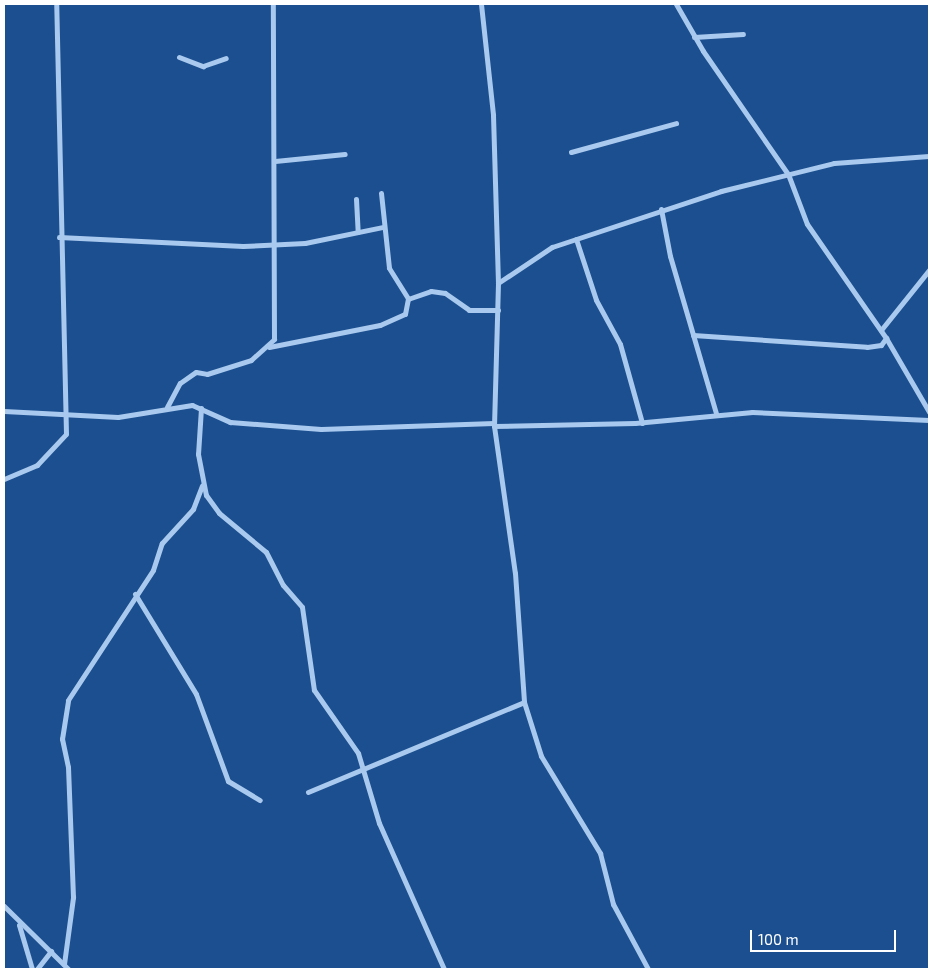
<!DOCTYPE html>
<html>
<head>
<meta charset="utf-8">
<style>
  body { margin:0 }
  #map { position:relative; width:933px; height:973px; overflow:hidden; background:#1b4f8f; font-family:"Exo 2",sans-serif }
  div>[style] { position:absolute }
  .street>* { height:5px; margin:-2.5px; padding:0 2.5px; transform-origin:2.5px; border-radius:2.5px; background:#a9c9ee }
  span { translate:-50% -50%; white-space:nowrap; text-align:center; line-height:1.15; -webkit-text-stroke:4px #1b4f8f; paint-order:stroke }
  .frame { position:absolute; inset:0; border:5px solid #fff; pointer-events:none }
  .scale { position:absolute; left:750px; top:930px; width:146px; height:22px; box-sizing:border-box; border:2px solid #fff; border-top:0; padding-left:6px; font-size:15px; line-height:18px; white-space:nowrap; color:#fff; -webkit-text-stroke:4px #1b4f8f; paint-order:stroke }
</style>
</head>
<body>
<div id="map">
  <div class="street">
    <i style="left:481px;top:4px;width:112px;rotate:83.8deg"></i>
    <i style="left:493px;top:115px;width:168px;rotate:88.3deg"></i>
    <i style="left:498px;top:283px;width:143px;rotate:91.6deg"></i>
    <i style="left:494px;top:426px;width:148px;rotate:81.9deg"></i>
    <i style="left:515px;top:573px;width:129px;rotate:86deg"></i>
    <i style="left:524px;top:702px;width:57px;rotate:72.5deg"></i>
    <i style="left:541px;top:756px;width:114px;rotate:58.7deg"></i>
    <i style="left:600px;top:853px;width:53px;rotate:75.7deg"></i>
    <i style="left:613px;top:904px;width:74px;rotate:61.7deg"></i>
    <i style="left:676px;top:4px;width:54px;rotate:60.1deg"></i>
    <i style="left:703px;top:51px;width:150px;rotate:55.4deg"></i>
    <i style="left:788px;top:174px;width:53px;rotate:69.2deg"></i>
    <i style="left:807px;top:224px;width:139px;rotate:55.3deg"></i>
    <i style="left:886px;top:338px;width:86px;rotate:59.8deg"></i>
    <i style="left:694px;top:37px;width:49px;rotate:-3.5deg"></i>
    <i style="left:179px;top:57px;width:26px;rotate:21deg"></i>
    <i style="left:203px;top:66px;width:24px;rotate:-19deg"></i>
    <i style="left:571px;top:152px;width:109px;rotate:-15.4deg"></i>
    <i style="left:275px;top:161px;width:70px;rotate:-5.7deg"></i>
    <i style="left:381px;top:193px;width:75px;rotate:83.9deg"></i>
    <i style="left:389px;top:268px;width:36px;rotate:58deg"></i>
    <i style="left:356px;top:199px;width:33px;rotate:87deg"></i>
    <i style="left:661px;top:209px;width:48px;rotate:79.2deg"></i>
    <i style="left:670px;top:256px;width:164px;rotate:73.7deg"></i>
    <i style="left:59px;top:237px;width:184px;rotate:2.8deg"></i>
    <i style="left:243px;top:246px;width:62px;rotate:-2.8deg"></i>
    <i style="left:305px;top:243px;width:80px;rotate:-11.6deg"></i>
    <i style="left:576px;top:239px;width:64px;rotate:71.8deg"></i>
    <i style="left:596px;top:300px;width:50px;rotate:61.4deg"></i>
    <i style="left:620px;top:344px;width:82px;rotate:74.4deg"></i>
    <i style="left:498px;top:283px;width:65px;rotate:-33.7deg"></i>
    <i style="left:552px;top:247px;width:178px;rotate:-18.3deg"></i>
    <i style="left:721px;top:191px;width:116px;rotate:-13.9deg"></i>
    <i style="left:834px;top:163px;width:95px;rotate:-4.2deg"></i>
    <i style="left:881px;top:330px;width:77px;rotate:-51.3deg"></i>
    <i style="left:693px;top:335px;width:174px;rotate:3.9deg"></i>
    <i style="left:867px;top:347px;width:14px;rotate:-8deg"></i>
    <i style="left:881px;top:345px;width:9px;rotate:-54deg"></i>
    <i style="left:269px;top:347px;width:113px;rotate:-11.2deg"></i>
    <i style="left:380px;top:325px;width:27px;rotate:-24deg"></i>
    <i style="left:405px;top:314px;width:15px;rotate:-79deg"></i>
    <i style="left:408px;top:299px;width:24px;rotate:-19deg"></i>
    <i style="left:431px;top:291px;width:14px;rotate:8deg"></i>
    <i style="left:445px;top:293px;width:29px;rotate:35deg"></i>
    <i style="left:469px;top:310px;width:29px"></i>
    <i style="left:167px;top:407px;width:27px;rotate:-62deg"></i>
    <i style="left:180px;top:383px;width:19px;rotate:-35deg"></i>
    <i style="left:196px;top:372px;width:11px;rotate:10deg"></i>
    <i style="left:207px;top:374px;width:46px;rotate:-17.7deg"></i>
    <i style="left:251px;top:360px;width:31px;rotate:-42deg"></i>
    <i style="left:274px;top:339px;width:335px;rotate:-90.2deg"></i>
    <i style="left:201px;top:408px;width:46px;rotate:93.7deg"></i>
    <i style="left:198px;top:454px;width:42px;rotate:79deg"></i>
    <i style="left:206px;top:495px;width:22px;rotate:54deg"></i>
    <i style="left:219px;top:513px;width:61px;rotate:39.7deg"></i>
    <i style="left:266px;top:552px;width:37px;rotate:63deg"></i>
    <i style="left:283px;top:585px;width:29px;rotate:49deg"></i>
    <i style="left:302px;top:607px;width:84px;rotate:81.8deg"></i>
    <i style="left:314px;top:690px;width:77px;rotate:55.1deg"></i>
    <i style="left:358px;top:753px;width:73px;rotate:73.3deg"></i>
    <i style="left:379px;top:823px;width:160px;rotate:66deg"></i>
    <i style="left:4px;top:411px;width:114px;rotate:3deg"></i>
    <i style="left:118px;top:417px;width:75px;rotate:-9.2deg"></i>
    <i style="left:192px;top:405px;width:42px;rotate:24.1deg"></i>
    <i style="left:230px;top:422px;width:91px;rotate:4.4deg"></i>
    <i style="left:321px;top:429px;width:173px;rotate:-2deg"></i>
    <i style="left:494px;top:426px;width:141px;rotate:-1.2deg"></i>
    <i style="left:635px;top:423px;width:118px;rotate:-5.4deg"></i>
    <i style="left:752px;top:412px;width:177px;rotate:2.6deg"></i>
    <i style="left:4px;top:479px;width:36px;rotate:-23deg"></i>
    <i style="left:37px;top:465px;width:42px;rotate:-46.9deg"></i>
    <i style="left:66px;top:434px;width:430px;rotate:-91.3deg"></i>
    <i style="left:135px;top:594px;width:117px;rotate:58.6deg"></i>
    <i style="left:196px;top:694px;width:93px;rotate:69.8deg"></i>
    <i style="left:228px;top:781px;width:37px;rotate:31deg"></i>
    <i style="left:308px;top:792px;width:234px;rotate:-22.6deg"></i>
    <i style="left:4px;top:906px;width:90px;rotate:44.5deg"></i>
    <i style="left:19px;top:925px;width:46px;rotate:73.5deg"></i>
    <i style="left:64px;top:964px;width:68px;rotate:-82.3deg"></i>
    <i style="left:73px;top:897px;width:130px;rotate:-92.2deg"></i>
    <i style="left:68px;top:767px;width:29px;rotate:-102deg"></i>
    <i style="left:62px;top:739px;width:39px;rotate:-81deg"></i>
    <i style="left:68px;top:700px;width:155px;rotate:-56.8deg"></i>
    <i style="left:153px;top:570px;width:28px;rotate:-72deg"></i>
    <i style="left:162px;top:543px;width:46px;rotate:-47.6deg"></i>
    <i style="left:193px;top:509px;width:25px;rotate:-69deg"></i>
    <i style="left:37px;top:969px;width:23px;rotate:-52deg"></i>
  </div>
  <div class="frame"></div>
  <div class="scale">100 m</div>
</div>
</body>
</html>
